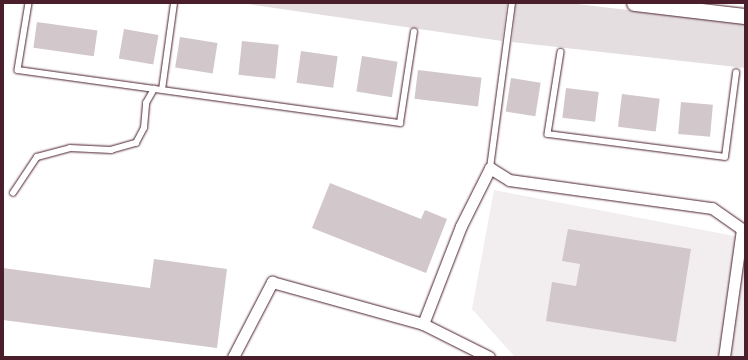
<!DOCTYPE html>
<html>
<head>
<meta charset="utf-8">
<style>
  body { margin:0 }
  #map { position:relative; width:748px; height:360px; overflow:hidden; background:#fff; font-family:Caveat,sans-serif }
  div>[style] { position:absolute }
  .built>* { inset:0; background:#f2eeef }
  .green>* { inset:0; background:#e5dee0 }
  .building>* { inset:0; background:#d2c7cb; transform-origin:0 0 }
  .roads { filter:drop-shadow(0 0 1px #4a1f2b) drop-shadow(0 0 1px #4a1f2b) }
  .lane>* { height:5.5px; margin:-2.75px; padding:0 2.75px; transform-origin:2.75px; border-radius:2.75px; background:#fff }
  .street>* { height:11px; margin:-5.5px; padding:0 5.5px; transform-origin:5.5px; border-radius:5.5px; background:#fff }
  .secondary>* { height:15px; margin:-7.5px; padding:0 7.5px; transform-origin:7.5px; border-radius:7.5px; background:#fff }
  span { translate:-50% -50%; white-space:nowrap; text-align:center; line-height:1.15; -webkit-text-stroke:3.5px #fff; paint-order:stroke }
  .frame { position:absolute; inset:0; border:4px solid #4a1f2b; pointer-events:none }
</style>
</head>
<body>
<div id="map">
  <div class="built">
    <i style="clip-path:polygon(494px 190px,745px 238px,745px 357px,515px 357px,472px 309px)"></i>
  </div>
  <div class="green">
    <i style="clip-path:polygon(241px 3px,507px 3px,502px 41px)"></i>
    <i style="clip-path:polygon(516px 3px,569px 3px,745px 24px,745px 68px,512px 42px)"></i>
  </div>
  <div class="building">
    <i style="left:37px;top:22px;width:61px;height:26px;rotate:8deg"></i>
    <i style="left:124px;top:29px;width:35px;height:30px;rotate:10deg"></i>
    <i style="left:180px;top:37px;width:38px;height:31px;rotate:9deg"></i>
    <i style="left:242px;top:41px;width:37px;height:34px;rotate:6deg"></i>
    <i style="left:301px;top:51px;width:37px;height:32px;rotate:8deg"></i>
    <i style="left:362px;top:56px;width:36px;height:36px;rotate:9deg"></i>
    <i style="left:418px;top:70px;width:64px;height:29px;rotate:7deg"></i>
    <i style="left:511px;top:78px;width:30px;height:34px;rotate:9deg"></i>
    <i style="left:566px;top:88px;width:33px;height:30px;rotate:7deg"></i>
    <i style="left:622px;top:94px;width:38px;height:33px;rotate:7deg"></i>
    <i style="left:681px;top:102px;width:32px;height:32px;rotate:5deg"></i>
    <i style="clip-path:polygon(330px 183px,421px 219px,425px 210px,447px 219px,426px 273px,312px 228px)"></i>
    <i style="clip-path:polygon(568px 229px,691px 249px,676px 342px,546px 321px,552px 282px,576px 286px,580px 264px,562px 261px)"></i>
    <i style="clip-path:polygon(154px 259px,227px 269px,217px 348px,3px 320px,3px 268px,150px 288px)"></i>
  </div>
  <div class="roads">
    <div class="lane">
      <i style="left:29px;top:3px;width:68px;rotate:99.3deg"></i>
      <i style="left:18px;top:70px;width:386px;rotate:7.9deg"></i>
      <i style="left:400px;top:123px;width:92px;rotate:-81.3deg"></i>
      <i style="left:561px;top:52px;width:83px;rotate:99deg"></i>
      <i style="left:548px;top:134px;width:178px;rotate:7.4deg"></i>
      <i style="left:725px;top:157px;width:85px;rotate:-82.5deg"></i>
      <i style="left:162px;top:90px;width:88px;rotate:-82.1deg"></i>
      <i style="left:490px;top:168px;width:166px;rotate:-82.4deg"></i>
      <i style="left:13px;top:193px;width:43px;rotate:-56.3deg"></i>
      <i style="left:37px;top:157px;width:34px;rotate:-15deg"></i>
      <i style="left:70px;top:148px;width:41px;rotate:2.8deg"></i>
      <i style="left:111px;top:150px;width:26px;rotate:-16deg"></i>
      <i style="left:136px;top:143px;width:17px;rotate:-62deg"></i>
      <i style="left:144px;top:128px;width:25px;rotate:-85deg"></i>
      <i style="left:146px;top:103px;width:16px;rotate:-60deg"></i>
    </div>
    <div class="street">
      <i style="left:233px;top:357px;width:85px;rotate:-62.5deg"></i>
      <i style="left:272px;top:282px;width:157px;rotate:15.5deg"></i>
      <i style="left:489px;top:357px;width:74px;rotate:-153.4deg"></i>
      <i style="left:423px;top:324px;width:105px;rotate:-68.8deg"></i>
      <i style="left:461px;top:226px;width:65px;rotate:-63.4deg"></i>
      <i style="left:490px;top:168px;width:22px;rotate:32deg"></i>
      <i style="left:509px;top:180px;width:205px;rotate:7.9deg"></i>
      <i style="left:712px;top:208px;width:37px;rotate:35deg"></i>
      <i style="left:742px;top:229px;width:129px;rotate:98deg"></i>
    </div>
    <div class="secondary">
      <i style="left:634px;top:3px;width:112px;rotate:6.7deg"></i>
    </div>
  </div>
  <div class="frame"></div>
</div>
</body>
</html>
